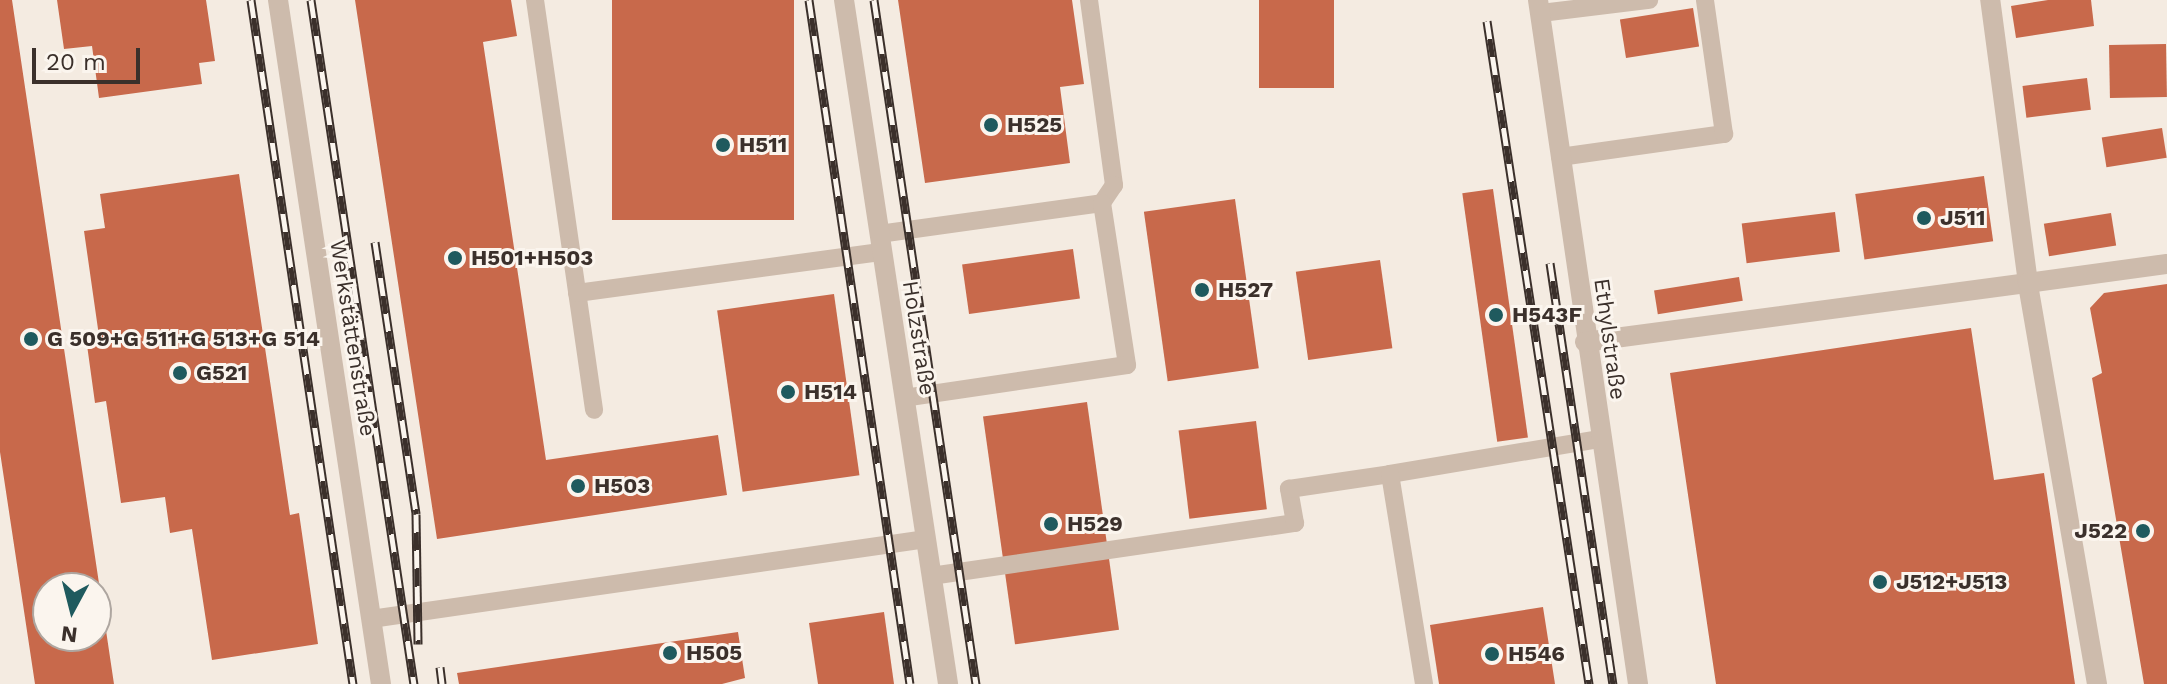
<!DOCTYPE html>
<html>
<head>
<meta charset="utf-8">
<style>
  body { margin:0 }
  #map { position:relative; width:2167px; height:684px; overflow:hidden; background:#f4ebe1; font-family:"Work Sans",sans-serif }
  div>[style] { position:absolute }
  .building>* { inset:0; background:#c8694b; transform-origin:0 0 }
  .service>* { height:18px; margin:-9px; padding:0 9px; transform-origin:9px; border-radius:9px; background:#cdbbac }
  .minor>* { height:20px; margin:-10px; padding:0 10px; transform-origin:10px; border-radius:10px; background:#cdbbac }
  .rail>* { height:9px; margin-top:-4.5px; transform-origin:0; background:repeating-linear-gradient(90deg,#fbf5ee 0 18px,#3b302b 0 36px); box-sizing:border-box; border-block:2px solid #3b302b }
  .dots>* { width:22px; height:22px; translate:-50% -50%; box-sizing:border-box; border:4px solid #fbf5ee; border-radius:50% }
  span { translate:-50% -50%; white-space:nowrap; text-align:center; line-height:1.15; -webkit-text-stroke:6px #fbf5ee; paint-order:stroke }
  .poi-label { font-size:22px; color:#3b302b; font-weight:700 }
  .left { translate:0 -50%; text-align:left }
  .right { translate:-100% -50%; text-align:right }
  .street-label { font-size:22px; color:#3b302b }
  .north { position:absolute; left:32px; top:572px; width:80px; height:80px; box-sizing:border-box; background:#fbf5ee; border:2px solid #aea6a0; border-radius:50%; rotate:187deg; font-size:22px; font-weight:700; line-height:32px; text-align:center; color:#3b302b }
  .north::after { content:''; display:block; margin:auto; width:28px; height:36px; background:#1f5a5e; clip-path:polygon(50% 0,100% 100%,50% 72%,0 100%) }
  .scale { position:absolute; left:32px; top:48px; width:108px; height:36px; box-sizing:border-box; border:4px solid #3b302b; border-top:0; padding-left:10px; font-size:24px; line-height:28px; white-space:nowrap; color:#3b302b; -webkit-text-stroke:6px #fbf5ee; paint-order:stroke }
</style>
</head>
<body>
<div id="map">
  <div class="building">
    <i style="clip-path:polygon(evenodd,0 0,12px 0,114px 684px,35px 684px,0 452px,0 0,48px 588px,96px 588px,96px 636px,48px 636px,48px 588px)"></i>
    <i style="clip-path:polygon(57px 0,206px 0,215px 61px,199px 63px,202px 84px,99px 98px,92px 46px,64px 49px)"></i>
    <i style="clip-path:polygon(355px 0,511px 0,517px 36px,483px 42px,546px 460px,718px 435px,727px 495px,437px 539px)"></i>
    <i style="left:612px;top:0;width:182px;height:220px"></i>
    <i style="clip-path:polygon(898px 0,1072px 0,1084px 84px,1060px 87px,1070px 163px,925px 183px)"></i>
    <i style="left:1259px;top:0;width:75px;height:88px"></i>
    <i style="clip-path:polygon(2048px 0,2091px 0,2094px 26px,2016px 38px,2011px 6px)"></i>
    <i style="left:1693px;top:8px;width:39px;height:74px;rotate:81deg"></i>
    <i style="left:2166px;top:44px;width:53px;height:57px;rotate:89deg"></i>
    <i style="left:2087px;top:78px;width:32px;height:65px;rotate:83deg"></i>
    <i style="left:2162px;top:128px;width:30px;height:61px;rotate:81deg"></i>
    <i style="clip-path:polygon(239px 174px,290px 515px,299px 513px,318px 644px,212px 660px,192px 529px,170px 533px,165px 497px,121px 503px,106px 401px,95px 403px,87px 345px,100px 343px,84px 231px,105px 228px,100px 194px)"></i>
    <i style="left:1984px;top:176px;width:66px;height:130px;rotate:82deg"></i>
    <i style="left:1493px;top:189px;width:251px;height:31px;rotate:82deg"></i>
    <i style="left:1235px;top:199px;width:171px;height:92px;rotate:82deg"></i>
    <i style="left:1835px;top:212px;width:40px;height:94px;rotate:83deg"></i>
    <i style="left:2111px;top:213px;width:33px;height:68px;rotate:81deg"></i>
    <i style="left:1073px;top:249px;width:50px;height:112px;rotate:82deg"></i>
    <i style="left:1380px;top:260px;width:89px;height:85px;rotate:82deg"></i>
    <i style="left:1739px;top:277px;width:24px;height:86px;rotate:81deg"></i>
    <i style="clip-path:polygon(2167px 284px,2167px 684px,2144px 684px,2092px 378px,2102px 373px,2090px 308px,2104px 293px)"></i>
    <i style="left:834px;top:294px;width:183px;height:118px;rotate:82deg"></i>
    <i style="clip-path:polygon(1971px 328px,1994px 480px,2044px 473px,2075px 684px,1716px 684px,1670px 373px)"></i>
    <i style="left:1087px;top:402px;width:230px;height:105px;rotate:82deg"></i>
    <i style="left:1256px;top:421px;width:89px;height:78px;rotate:83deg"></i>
    <i style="clip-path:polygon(1543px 607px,1555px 684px,1439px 684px,1430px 625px)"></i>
    <i style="clip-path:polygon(884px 612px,894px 684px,818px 684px,809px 623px)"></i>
    <i style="clip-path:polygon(738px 632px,745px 678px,722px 684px,459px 684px,457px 673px)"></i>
  </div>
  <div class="service">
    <i style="left:535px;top:0;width:414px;rotate:81.8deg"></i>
    <i style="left:1089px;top:0;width:187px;rotate:82.3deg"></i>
    <i style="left:1114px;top:185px;width:22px;rotate:124deg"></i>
    <i style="left:1541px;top:13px;width:109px;rotate:-6.9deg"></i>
    <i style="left:1560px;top:157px;width:166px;rotate:-8deg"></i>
    <i style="left:1724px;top:134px;width:135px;rotate:-98.1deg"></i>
    <i style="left:879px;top:234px;width:225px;rotate:-7.9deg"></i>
    <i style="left:1102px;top:203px;width:164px;rotate:81.2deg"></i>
    <i style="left:1127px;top:365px;width:225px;rotate:171.6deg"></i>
    <i style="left:577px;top:293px;width:308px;rotate:-7.7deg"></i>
    <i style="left:1390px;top:474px;width:213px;rotate:-9.5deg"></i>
    <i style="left:931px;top:576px;width:368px;rotate:-8.3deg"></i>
    <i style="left:1295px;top:523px;width:35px;rotate:-100deg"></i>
    <i style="left:1289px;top:489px;width:102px;rotate:-8.4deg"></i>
    <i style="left:1390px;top:474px;width:213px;rotate:80.8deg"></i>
    <i style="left:371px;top:619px;width:561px;rotate:-8.2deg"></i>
  </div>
  <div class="minor">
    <i style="left:278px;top:0;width:692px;rotate:81.44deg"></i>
    <i style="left:844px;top:0;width:692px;rotate:81.35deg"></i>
    <i style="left:1538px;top:0;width:691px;rotate:81.68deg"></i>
    <i style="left:1585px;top:342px;width:447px;rotate:-7.6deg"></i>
    <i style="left:2028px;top:283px;width:286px;rotate:-97.6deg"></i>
    <i style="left:2097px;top:684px;width:407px;rotate:-99.8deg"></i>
    <i style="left:2028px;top:283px;width:140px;rotate:-7.8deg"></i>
  </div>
  <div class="rail">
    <i style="left:251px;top:0;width:692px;rotate:81.52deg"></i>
    <i style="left:311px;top:0;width:692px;rotate:81.44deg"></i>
    <i style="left:809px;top:0;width:691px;rotate:81.6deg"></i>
    <i style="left:874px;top:0;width:692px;rotate:81.52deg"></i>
    <i style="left:1487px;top:21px;width:671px;rotate:81.25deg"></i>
    <i style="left:375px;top:242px;width:275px;rotate:81.4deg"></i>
    <i style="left:416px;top:514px;width:130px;rotate:89.1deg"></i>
    <i style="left:1550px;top:263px;width:426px;rotate:81.5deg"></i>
    <i style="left:440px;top:667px;width:17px;rotate:83deg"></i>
  </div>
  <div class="dots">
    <i style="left:991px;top:125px;background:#1f5a5e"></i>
    <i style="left:723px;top:145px;background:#1f5a5e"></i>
    <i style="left:1924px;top:218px;background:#1f5a5e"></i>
    <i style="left:455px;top:258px;background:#1f5a5e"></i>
    <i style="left:1202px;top:290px;background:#1f5a5e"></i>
    <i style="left:1496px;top:315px;background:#1f5a5e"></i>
    <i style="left:31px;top:339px;background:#1f5a5e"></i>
    <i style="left:180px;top:373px;background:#1f5a5e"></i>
    <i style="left:788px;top:392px;background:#1f5a5e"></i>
    <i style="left:578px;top:486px;background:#1f5a5e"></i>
    <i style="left:1051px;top:524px;background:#1f5a5e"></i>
    <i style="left:2143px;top:531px;background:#1f5a5e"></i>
    <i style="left:1880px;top:582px;background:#1f5a5e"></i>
    <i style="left:670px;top:653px;background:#1f5a5e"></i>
    <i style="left:1492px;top:654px;background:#1f5a5e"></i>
  </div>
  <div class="poi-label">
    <span class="left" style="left:1007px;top:125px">H525</span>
    <span class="left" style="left:739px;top:145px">H511</span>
    <span class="left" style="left:1940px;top:218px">J511</span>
    <span class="left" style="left:471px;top:258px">H501+H503</span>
    <span class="left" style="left:1218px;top:290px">H527</span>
    <span class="left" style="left:1512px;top:315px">H543F</span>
    <span class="left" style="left:47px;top:339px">G 509+G 511+G 513+G 514</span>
    <span class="left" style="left:196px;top:373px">G521</span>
    <span class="left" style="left:804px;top:392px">H514</span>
    <span class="left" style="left:594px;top:486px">H503</span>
    <span class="left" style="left:1067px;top:524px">H529</span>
    <span class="right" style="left:2127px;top:531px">J522</span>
    <span class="left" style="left:1896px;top:582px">J512+J513</span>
    <span class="left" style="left:686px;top:653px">H505</span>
    <span class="left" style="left:1508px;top:654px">H546</span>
  </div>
  <div class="street-label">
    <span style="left:353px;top:338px;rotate:81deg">Werkstättenstraße</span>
    <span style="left:919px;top:338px;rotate:81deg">Holzstraße</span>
    <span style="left:1610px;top:339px;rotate:82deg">Ethylstraße</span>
  </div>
  <div class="north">N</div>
  <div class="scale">20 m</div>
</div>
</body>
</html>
